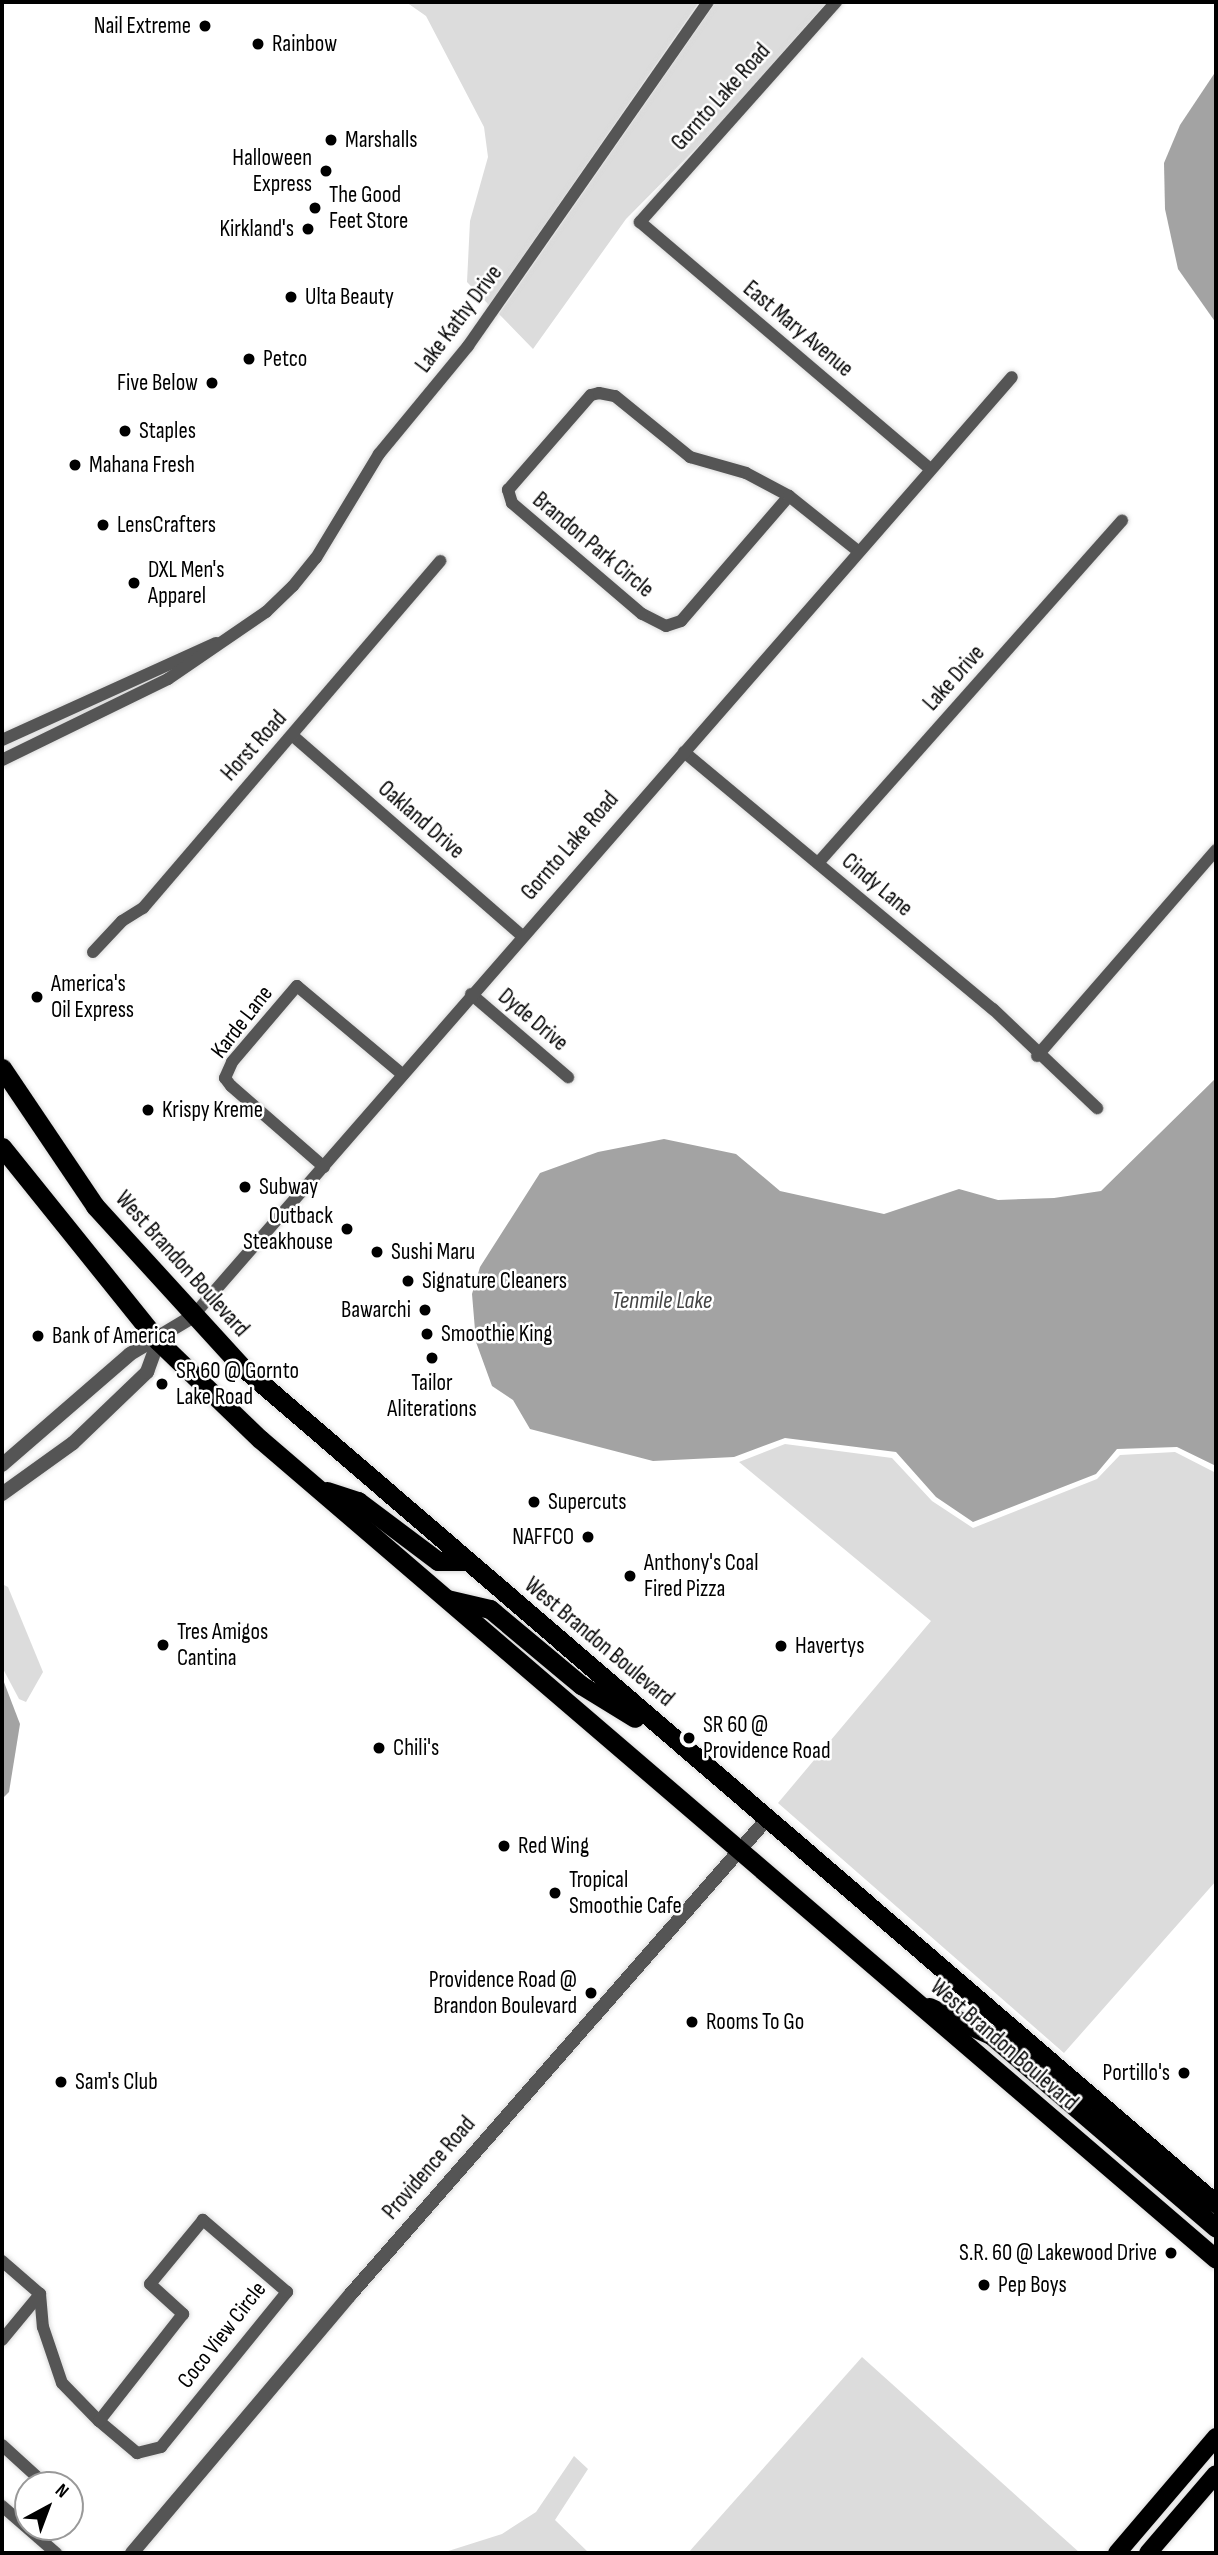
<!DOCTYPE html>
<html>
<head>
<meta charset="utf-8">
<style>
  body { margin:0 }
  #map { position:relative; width:1218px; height:2555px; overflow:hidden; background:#fff; font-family:"Sofia Sans Condensed",sans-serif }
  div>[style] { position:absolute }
  .green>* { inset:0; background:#dcdcdc }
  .water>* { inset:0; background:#a3a3a3 }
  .roads { filter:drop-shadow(0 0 2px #dbdbdb) drop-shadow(0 0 2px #dbdbdb) }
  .minor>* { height:12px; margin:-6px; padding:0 6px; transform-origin:6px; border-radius:6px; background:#555 }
  .tertiary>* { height:14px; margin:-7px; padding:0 7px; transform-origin:7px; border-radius:7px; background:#555 }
  .primary>* { height:18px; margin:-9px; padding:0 9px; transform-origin:9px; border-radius:9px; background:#000 }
  .trunk>* { height:19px; margin:-9.5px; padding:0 9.5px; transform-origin:9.5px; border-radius:9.5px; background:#000 }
  .dots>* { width:19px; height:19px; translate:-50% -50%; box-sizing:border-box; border:4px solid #fff; border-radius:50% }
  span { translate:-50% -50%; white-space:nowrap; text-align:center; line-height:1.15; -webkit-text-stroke:5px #fff; paint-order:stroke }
  .poi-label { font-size:23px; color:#000 }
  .right { translate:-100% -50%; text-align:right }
  .left { translate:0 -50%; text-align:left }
  .street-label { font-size:23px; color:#000 }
  .water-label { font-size:24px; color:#444; font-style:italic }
  .frame { position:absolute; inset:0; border:4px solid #000; pointer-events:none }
  .north { position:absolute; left:14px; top:2471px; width:70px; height:70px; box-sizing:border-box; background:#fff; border:2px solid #999; border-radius:50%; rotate:41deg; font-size:19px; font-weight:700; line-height:28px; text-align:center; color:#000 }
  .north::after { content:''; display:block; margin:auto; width:24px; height:32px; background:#000; clip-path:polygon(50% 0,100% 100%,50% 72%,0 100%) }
</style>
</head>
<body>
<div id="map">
  <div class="green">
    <i style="clip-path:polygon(406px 2px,699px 2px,489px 305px,467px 282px,470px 221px,488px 157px,484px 127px,426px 16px)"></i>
    <i style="clip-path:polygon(716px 2px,827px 2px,715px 129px,626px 219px,533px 349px,499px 314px)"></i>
    <i style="clip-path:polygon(785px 1444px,892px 1458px,932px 1501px,973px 1528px,1097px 1479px,1120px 1455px,1175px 1452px,1216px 1473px,1216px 1881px,1064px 2053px,778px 1803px,931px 1621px,739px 1462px)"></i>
    <i style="clip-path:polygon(2px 1584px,8px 1587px,43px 1672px,26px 1702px,19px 1699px,2px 1667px)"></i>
    <i style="clip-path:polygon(862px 2357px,1080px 2553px,688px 2553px)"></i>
    <i style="clip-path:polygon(574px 2456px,588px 2469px,555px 2520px,589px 2553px,442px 2553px,502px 2534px,536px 2512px)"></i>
  </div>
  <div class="water">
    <i style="clip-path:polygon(1216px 71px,1216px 323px,1178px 269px,1165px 209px,1164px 163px,1180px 125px)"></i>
    <i style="clip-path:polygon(1216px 1078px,1216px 1466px,1177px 1447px,1117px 1449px,1096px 1474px,973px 1522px,936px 1497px,896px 1452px,785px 1438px,734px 1457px,653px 1461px,530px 1429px,513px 1400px,492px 1386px,476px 1342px,472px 1294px,480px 1267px,540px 1173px,598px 1152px,664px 1139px,736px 1154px,780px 1191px,884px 1214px,959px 1189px,998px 1200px,1054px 1198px,1101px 1191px)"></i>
    <i style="clip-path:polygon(2px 1677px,20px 1724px,9px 1792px,2px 1799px)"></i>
  </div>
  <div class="roads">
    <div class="minor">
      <i style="left:836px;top:2px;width:295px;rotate:131.7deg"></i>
      <i style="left:640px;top:222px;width:380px;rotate:40.4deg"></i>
      <i style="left:789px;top:496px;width:165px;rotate:130.8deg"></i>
      <i style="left:681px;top:621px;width:16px;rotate:162deg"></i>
      <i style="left:666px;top:626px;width:27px;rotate:-153deg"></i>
      <i style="left:642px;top:614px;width:171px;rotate:-139.5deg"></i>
      <i style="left:512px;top:503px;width:14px;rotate:-107deg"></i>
      <i style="left:508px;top:490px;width:126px;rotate:-48.9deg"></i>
      <i style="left:591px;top:395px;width:8px;rotate:-14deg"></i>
      <i style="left:599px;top:393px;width:16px;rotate:11deg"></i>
      <i style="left:615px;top:396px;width:97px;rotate:39.1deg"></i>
      <i style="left:690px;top:457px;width:58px;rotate:15.9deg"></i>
      <i style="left:746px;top:473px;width:49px;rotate:28.1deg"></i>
      <i style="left:789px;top:496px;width:88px;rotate:38.6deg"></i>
      <i style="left:293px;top:736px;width:304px;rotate:41.1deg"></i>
      <i style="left:2px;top:740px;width:235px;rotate:-24.4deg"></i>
      <i style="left:684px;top:752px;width:402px;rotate:39.8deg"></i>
      <i style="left:993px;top:1009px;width:144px;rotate:43.6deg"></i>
      <i style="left:2px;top:760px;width:185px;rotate:-26deg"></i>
      <i style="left:168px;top:679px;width:119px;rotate:-34.4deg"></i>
      <i style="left:266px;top:612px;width:37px;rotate:-44deg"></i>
      <i style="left:293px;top:586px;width:36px;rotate:-51deg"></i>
      <i style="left:316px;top:558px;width:122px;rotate:-58.8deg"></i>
      <i style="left:379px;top:454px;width:140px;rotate:-50.5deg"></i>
      <i style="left:468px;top:346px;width:419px;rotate:-55.1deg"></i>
      <i style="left:818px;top:863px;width:458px;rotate:-48.4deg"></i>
      <i style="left:93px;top:952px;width:42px;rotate:-46.9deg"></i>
      <i style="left:122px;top:921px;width:25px;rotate:-32deg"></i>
      <i style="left:143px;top:908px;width:457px;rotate:-49.4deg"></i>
      <i style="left:471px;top:994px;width:128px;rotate:40.6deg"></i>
      <i style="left:1037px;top:1056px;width:273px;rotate:-49deg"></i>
      <i style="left:324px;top:1167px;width:123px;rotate:-138.9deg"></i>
      <i style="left:231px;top:1086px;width:10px;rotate:-127deg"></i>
      <i style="left:225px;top:1078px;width:17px;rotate:-66deg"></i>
      <i style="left:232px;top:1062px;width:100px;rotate:-49.5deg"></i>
      <i style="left:297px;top:986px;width:138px;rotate:40deg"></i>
      <i style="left:192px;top:1317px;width:1247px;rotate:-48.9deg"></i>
      <i style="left:2px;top:2261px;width:50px;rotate:41deg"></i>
      <i style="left:40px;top:2294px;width:33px;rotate:85deg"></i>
      <i style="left:43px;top:2327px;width:59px;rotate:71.3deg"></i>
      <i style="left:62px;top:2383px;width:53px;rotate:45.8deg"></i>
      <i style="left:99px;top:2421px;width:50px;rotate:40.1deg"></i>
      <i style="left:137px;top:2453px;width:25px;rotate:-14deg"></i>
      <i style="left:161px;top:2447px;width:200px;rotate:-50.9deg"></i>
      <i style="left:287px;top:2292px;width:111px;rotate:-139.4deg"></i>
      <i style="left:203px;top:2220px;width:83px;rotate:129.6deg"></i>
      <i style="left:150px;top:2284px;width:45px;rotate:42.3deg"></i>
      <i style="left:183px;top:2314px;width:136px;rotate:128.1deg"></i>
      <i style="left:2px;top:2340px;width:60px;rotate:-50.4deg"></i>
      <i style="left:2px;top:2445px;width:59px;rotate:42.3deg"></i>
      <i style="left:2px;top:2506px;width:72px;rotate:41deg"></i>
    </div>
    <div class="tertiary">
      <i style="left:2px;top:1465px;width:169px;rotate:-40.9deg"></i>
      <i style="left:130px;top:1354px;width:72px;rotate:-30.8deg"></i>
      <i style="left:2px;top:1494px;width:87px;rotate:-35.7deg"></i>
      <i style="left:73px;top:1443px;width:103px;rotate:-43.8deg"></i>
      <i style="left:147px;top:1372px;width:33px;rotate:-70deg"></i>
      <i style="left:132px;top:2553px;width:338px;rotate:-49.8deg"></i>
      <i style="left:350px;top:2295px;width:633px;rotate:-48.78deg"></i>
    </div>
    <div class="primary">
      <i style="left:1117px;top:2553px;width:153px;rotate:-49.5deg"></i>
      <i style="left:1148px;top:2553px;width:104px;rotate:-49.3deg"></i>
    </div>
    <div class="trunk">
      <i style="left:2px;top:1068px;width:166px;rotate:56deg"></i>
      <i style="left:95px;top:1206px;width:215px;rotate:47.6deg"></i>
      <i style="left:240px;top:1365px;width:1287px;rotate:40.68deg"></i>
      <i style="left:2px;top:1147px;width:249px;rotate:51.2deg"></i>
      <i style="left:158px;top:1341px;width:141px;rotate:43.9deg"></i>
      <i style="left:260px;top:1439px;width:1259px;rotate:40.62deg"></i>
      <i style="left:327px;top:1491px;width:33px;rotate:18deg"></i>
      <i style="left:358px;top:1501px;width:100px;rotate:36.9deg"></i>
      <i style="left:438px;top:1561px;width:28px"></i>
      <i style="left:447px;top:1599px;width:44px;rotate:13.1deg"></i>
      <i style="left:490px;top:1609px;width:119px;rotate:39.9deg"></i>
      <i style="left:581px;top:1685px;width:63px;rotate:31.4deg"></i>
      <i style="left:929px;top:2007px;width:68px;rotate:24.3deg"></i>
      <i style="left:991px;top:2035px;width:296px;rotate:40.6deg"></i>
    </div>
  </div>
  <div class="dots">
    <i style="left:205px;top:26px;background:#000"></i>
    <i style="left:258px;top:44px;background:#000"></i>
    <i style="left:331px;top:140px;background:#000"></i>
    <i style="left:326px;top:171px;background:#000"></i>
    <i style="left:315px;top:208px;background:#000"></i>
    <i style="left:308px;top:229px;background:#000"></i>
    <i style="left:291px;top:297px;background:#000"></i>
    <i style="left:249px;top:359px;background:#000"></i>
    <i style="left:212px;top:383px;background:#000"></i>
    <i style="left:125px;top:431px;background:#000"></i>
    <i style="left:75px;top:465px;background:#000"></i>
    <i style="left:103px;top:525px;background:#000"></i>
    <i style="left:134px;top:583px;background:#000"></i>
    <i style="left:37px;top:997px;background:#000"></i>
    <i style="left:148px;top:1110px;background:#000"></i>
    <i style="left:245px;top:1187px;background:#000"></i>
    <i style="left:347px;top:1229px;background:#000"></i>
    <i style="left:377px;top:1252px;background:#000"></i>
    <i style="left:408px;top:1281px;background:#000"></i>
    <i style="left:425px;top:1310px;background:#000"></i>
    <i style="left:427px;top:1334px;background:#000"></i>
    <i style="left:38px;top:1336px;background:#000"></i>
    <i style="left:432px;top:1358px;background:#000"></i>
    <i style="left:162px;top:1384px;background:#000"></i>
    <i style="left:534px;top:1502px;background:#000"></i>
    <i style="left:588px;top:1537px;background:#000"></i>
    <i style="left:630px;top:1576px;background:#000"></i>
    <i style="left:163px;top:1645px;background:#000"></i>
    <i style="left:781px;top:1646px;background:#000"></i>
    <i style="left:689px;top:1738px;background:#000"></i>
    <i style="left:379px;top:1748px;background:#000"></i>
    <i style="left:504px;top:1846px;background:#000"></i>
    <i style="left:555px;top:1893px;background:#000"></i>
    <i style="left:591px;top:1993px;background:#000"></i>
    <i style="left:692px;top:2022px;background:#000"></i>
    <i style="left:1184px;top:2073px;background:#000"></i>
    <i style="left:61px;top:2082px;background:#000"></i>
    <i style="left:1171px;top:2253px;background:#000"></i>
    <i style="left:984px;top:2285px;background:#000"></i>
  </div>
  <div class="poi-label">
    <span class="right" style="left:191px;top:26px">Nail Extreme</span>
    <span class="left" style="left:272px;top:44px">Rainbow</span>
    <span class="left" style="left:345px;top:140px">Marshalls</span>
    <span class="right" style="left:312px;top:171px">Halloween<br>Express</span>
    <span class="left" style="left:329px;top:208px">The Good<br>Feet Store</span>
    <span class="right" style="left:294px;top:229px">Kirkland's</span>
    <span class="left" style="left:305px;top:297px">Ulta Beauty</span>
    <span class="left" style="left:263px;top:359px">Petco</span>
    <span class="right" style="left:198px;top:383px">Five Below</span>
    <span class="left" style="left:139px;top:431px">Staples</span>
    <span class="left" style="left:89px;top:465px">Mahana Fresh</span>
    <span class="left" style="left:117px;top:525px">LensCrafters</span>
    <span class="left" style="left:148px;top:583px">DXL Men's<br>Apparel</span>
    <span class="left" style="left:51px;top:997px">America's<br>Oil Express</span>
    <span class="left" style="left:162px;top:1110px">Krispy Kreme</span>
    <span class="left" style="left:259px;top:1187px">Subway</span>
    <span class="right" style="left:333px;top:1229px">Outback<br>Steakhouse</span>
    <span class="left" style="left:391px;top:1252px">Sushi Maru</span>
    <span class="left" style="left:422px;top:1281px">Signature Cleaners</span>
    <span class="right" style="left:411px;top:1310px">Bawarchi</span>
    <span class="left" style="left:441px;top:1334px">Smoothie King</span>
    <span class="left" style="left:52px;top:1336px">Bank of America</span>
    <span class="left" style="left:176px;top:1384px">SR 60 @ Gornto<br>Lake Road</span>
    <span style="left:432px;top:1396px">Tailor<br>Aliterations</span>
    <span class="left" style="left:548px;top:1502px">Supercuts</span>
    <span class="right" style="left:574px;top:1537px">NAFFCO</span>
    <span class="left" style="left:644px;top:1576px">Anthony's Coal<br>Fired Pizza</span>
    <span class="left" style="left:177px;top:1645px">Tres Amigos<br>Cantina</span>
    <span class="left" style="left:795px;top:1646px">Havertys</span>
    <span class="left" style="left:703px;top:1738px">SR 60 @<br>Providence Road</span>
    <span class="left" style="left:393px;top:1748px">Chili's</span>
    <span class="left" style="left:518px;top:1846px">Red Wing</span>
    <span class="left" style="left:569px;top:1893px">Tropical<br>Smoothie Cafe</span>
    <span class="right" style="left:577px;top:1993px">Providence Road @<br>Brandon Boulevard</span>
    <span class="left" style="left:706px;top:2022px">Rooms To Go</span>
    <span class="right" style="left:1170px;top:2073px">Portillo's</span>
    <span class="left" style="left:75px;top:2082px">Sam's Club</span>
    <span class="right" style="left:1157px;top:2253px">S.R. 60 @ Lakewood Drive</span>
    <span class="left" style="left:998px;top:2285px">Pep Boys</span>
  </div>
  <div class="street-label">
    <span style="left:721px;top:97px;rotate:-48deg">Gornto Lake Road</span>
    <span style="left:459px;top:319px;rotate:-53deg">Lake Kathy Drive</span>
    <span style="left:798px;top:329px;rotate:40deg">East Mary Avenue</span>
    <span style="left:593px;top:545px;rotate:40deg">Brandon Park Circle</span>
    <span style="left:954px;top:678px;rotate:-48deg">Lake Drive</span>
    <span style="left:254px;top:746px;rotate:-48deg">Horst Road</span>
    <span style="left:421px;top:820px;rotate:41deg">Oakland Drive</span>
    <span style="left:570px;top:846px;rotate:-49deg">Gornto Lake Road</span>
    <span style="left:877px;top:885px;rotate:40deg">Cindy Lane</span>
    <span style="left:533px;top:1020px;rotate:40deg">Dyde Drive</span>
    <span style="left:242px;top:1022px;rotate:-52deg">Karde Lane</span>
    <span style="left:182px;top:1264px;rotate:48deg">West Brandon Boulevard</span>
    <span style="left:599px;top:1642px;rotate:40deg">West Brandon Boulevard</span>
    <span style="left:1004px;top:2045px;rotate:41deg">West Brandon Boulevard</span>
    <span style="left:429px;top:2168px;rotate:-49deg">Providence Road</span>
    <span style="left:222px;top:2335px;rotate:-52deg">Coco View Circle</span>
  </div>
  <div class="water-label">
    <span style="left:662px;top:1301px">Tenmile Lake</span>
  </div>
  <div class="frame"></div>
  <div class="north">N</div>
</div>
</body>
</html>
